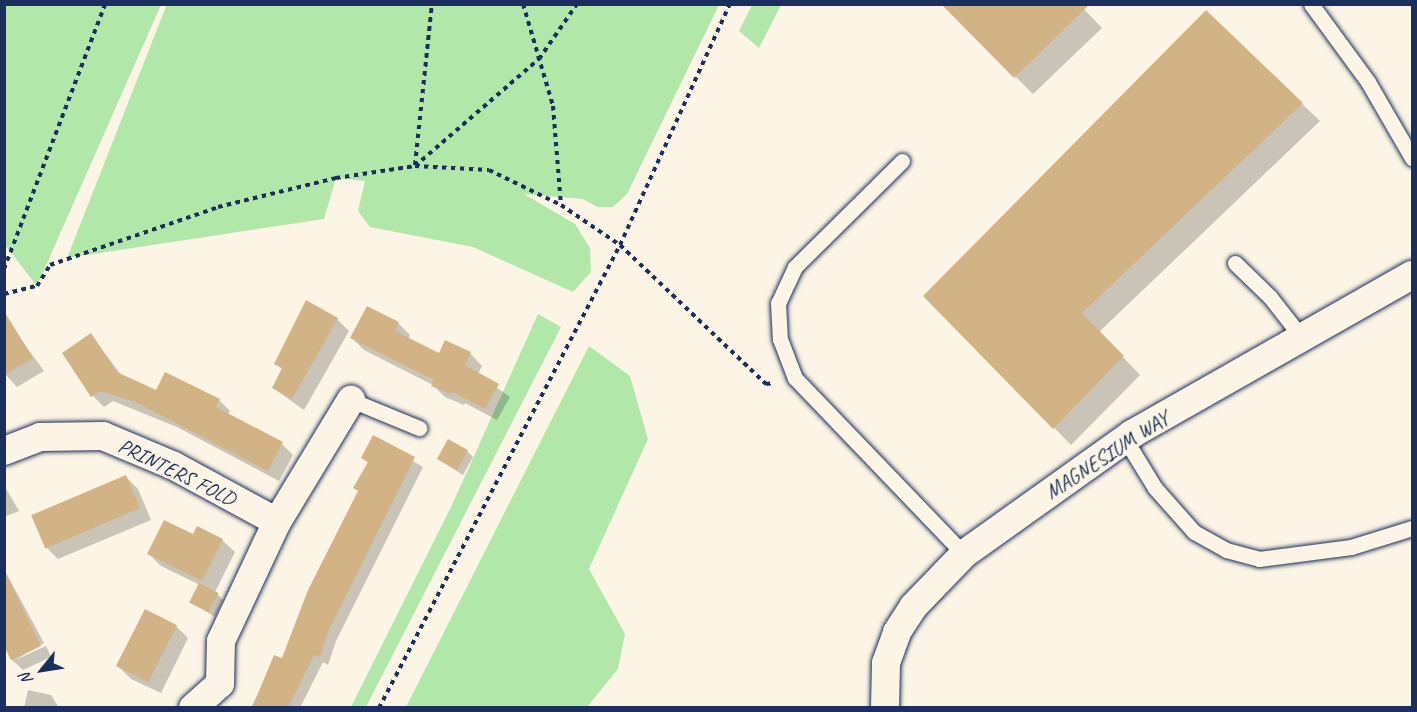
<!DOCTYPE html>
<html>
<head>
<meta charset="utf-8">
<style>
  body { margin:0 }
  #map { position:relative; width:1417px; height:712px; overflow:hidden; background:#fcf5e5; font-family:Caveat,sans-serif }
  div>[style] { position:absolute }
  .green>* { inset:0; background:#b1e7a9 }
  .shadow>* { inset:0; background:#0003 }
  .building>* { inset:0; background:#d2b386; transform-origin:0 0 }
  .path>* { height:4px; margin-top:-2px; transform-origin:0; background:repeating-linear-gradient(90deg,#1b2f5e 0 4.5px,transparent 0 9px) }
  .roads { filter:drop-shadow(0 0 2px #1b2f5e) drop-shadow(0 0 2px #1b2f5e) }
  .service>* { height:15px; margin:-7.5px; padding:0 7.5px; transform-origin:7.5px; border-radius:7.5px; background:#fcf5e5 }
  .minor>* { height:28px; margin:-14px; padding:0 14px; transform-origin:14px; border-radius:14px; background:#fcf5e5 }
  span { translate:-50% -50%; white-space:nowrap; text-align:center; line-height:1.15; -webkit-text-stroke:5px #fcf5e5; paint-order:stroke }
  .street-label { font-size:21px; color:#1b2f5e }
  .frame { position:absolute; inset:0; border:6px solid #1b2f5e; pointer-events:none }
  .north { position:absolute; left:12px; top:640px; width:60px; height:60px; -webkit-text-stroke:4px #fcf5e5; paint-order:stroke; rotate:240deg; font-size:16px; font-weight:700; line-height:24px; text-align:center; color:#1b2f5e }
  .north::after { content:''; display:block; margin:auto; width:21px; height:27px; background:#1b2f5e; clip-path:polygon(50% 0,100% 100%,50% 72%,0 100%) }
</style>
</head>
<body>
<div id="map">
  <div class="green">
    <i style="clip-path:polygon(5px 4px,161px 5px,37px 286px,5px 245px)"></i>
    <i style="clip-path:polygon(167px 4px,719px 4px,719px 5px,627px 194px,613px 207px,597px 207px,583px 199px,524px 194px,575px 224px,590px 248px,591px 272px,573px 292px,473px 247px,370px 227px,358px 211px,365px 181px,336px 178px,324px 219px,67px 258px)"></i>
    <i style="clip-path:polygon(752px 5px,781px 5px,759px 48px,739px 31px)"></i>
    <i style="clip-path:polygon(538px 314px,561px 327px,366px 707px,351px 707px,452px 505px)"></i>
    <i style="clip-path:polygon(589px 346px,630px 376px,648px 439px,589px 569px,625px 634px,618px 669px,587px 707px,406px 707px)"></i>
  </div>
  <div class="shadow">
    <i style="clip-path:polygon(943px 4px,1079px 4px,1102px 28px,1033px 94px)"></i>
    <i style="clip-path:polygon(1206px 12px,1320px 121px,1099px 332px,1140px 375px,1071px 445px,925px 296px)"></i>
    <i style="clip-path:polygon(337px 319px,349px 331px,304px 410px,273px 388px,283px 370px,276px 363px)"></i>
    <i style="clip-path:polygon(398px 323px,410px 335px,408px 339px,440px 355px,470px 353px,482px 366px,478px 374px,510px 397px,497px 420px,465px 403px,464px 405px,445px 397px,433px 385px,364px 350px,352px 338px)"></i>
    <i style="clip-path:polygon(15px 331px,44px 371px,17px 387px,4px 373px)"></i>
    <i style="clip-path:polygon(91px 335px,122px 376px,157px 392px,219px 400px,230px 411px,228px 414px,282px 444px,293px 455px,279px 481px,177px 427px,113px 401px,104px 407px,93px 396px)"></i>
    <i style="clip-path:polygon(373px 437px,423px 467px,336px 641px,328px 665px,323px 662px,300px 708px,251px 708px,275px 657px,282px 660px,359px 492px,368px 463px,363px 458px)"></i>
    <i style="clip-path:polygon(467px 451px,473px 457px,463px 475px,438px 459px)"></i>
    <i style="clip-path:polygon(126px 477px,138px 489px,151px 520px,58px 559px,46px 547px,33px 516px)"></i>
    <i style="clip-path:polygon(4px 485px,19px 511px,4px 517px)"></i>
    <i style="clip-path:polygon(198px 528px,222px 540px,235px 552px,215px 592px,223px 600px,215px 617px,191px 602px,200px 585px,161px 566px,149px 554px,194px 536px)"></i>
    <i style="clip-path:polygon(4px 569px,44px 643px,15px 660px,46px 646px,51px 657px,23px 670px,12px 660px,4px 643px)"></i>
    <i style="clip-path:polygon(176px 626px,188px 638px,161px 693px,131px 679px,119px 667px)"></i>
    <i style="clip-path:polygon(28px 690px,51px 695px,59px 708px,24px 708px)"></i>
  </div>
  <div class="building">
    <i style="clip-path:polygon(941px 4px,1090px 4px,1014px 78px)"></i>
    <i style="clip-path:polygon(1206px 10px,1303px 103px,1082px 313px,1124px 356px,1053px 429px,923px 296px)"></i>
    <i style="clip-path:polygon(306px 300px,338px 318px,292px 399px,272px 388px,282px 368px,274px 364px)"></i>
    <i style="clip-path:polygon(367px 306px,399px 322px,395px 331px,439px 353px,445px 340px,471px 352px,465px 365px,499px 384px,485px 409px,453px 392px,451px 394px,431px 386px,434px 380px,350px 338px)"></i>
    <i style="clip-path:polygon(4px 311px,33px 358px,4px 375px)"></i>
    <i style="clip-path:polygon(91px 333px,117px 372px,156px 390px,165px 372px,220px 399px,216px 407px,283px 442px,268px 471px,135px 402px,101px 391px,91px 397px,62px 353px)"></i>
    <i style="clip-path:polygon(373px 435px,415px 457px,328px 632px,320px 657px,314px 655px,288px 708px,252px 708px,274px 655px,282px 658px,308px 590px,358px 491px,353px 488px,368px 462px,361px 458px)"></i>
    <i style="left:448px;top:439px;width:23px;height:23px;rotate:29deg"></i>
    <i style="left:126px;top:475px;width:36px;height:103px;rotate:67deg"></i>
    <i style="clip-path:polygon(164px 520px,193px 534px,197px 526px,223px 539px,202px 581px,147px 554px)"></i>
    <i style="clip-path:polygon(4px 570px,41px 646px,11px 660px,4px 646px)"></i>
    <i style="left:199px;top:583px;width:22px;height:22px;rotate:27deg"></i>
    <i style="left:145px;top:609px;width:36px;height:64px;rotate:27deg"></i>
  </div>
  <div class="path">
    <i style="left:523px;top:4px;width:106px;rotate:73.6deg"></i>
    <i style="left:553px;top:106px;width:99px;rotate:85.4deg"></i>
    <i style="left:415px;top:165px;width:162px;rotate:-84deg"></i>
    <i style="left:415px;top:166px;width:164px;rotate:-40.8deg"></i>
    <i style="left:539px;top:59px;width:67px;rotate:-55.4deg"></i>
    <i style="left:4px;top:269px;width:284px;rotate:-69.1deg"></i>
    <i style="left:4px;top:294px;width:34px;rotate:-14deg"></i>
    <i style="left:37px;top:286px;width:25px;rotate:-58deg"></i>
    <i style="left:50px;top:265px;width:178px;rotate:-19deg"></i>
    <i style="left:218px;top:207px;width:122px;rotate:-13.8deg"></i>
    <i style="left:336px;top:178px;width:80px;rotate:-8.6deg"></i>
    <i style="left:415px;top:166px;width:74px;rotate:3.1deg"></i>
    <i style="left:489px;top:170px;width:80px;rotate:25.9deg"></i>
    <i style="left:561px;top:205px;width:71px;rotate:34.1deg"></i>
    <i style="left:620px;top:245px;width:202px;rotate:43.6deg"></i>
    <i style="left:766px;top:384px;width:7px;rotate:-8deg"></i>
    <i style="left:379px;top:708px;width:522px;rotate:-62.5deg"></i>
    <i style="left:620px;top:245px;width:265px;rotate:-65.5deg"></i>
  </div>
  <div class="roads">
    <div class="service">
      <i style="left:1311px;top:4px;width:97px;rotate:53.8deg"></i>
      <i style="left:1368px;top:82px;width:88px;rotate:59.9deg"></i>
      <i style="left:902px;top:161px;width:151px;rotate:135.3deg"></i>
      <i style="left:795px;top:267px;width:40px;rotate:115deg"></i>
      <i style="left:778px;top:303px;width:36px;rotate:87deg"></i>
      <i style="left:780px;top:339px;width:42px;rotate:69deg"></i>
      <i style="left:795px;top:378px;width:244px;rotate:46.2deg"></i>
      <i style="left:1235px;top:263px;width:49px;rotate:44.2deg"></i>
      <i style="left:1270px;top:297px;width:52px;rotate:52deg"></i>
      <i style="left:351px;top:400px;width:74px;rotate:22.4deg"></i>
      <i style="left:1125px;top:439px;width:57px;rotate:58.5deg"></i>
      <i style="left:1155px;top:488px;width:59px;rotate:48.4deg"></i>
      <i style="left:1194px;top:532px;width:37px;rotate:29deg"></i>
      <i style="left:1226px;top:550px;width:34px;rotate:15deg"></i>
      <i style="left:1259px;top:559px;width:93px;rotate:-7.4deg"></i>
      <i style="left:1351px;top:547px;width:64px;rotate:-17.3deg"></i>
    </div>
    <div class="minor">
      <i style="left:4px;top:451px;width:39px;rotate:-21deg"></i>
      <i style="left:40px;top:437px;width:63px;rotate:-0.9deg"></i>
      <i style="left:103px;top:436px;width:77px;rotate:22.9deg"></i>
      <i style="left:174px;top:466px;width:117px;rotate:28.5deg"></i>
      <i style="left:193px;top:708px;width:36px;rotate:-42deg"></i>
      <i style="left:220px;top:684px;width:43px;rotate:-88.7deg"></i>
      <i style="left:221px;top:641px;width:132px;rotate:-64.8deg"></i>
      <i style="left:277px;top:522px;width:143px;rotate:-58.8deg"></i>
      <i style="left:885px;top:708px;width:45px;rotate:-88.7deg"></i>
      <i style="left:886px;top:663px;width:33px;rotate:-70deg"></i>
      <i style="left:897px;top:632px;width:30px;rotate:-57deg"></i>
      <i style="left:913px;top:607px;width:74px;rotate:-46.1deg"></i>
      <i style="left:964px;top:554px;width:206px;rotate:-35.5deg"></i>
      <i style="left:1132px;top:434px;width:322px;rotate:-29.6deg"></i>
    </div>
  </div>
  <div class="street-label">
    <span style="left:1107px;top:455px;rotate:-33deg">MAGNESIUM WAY</span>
    <span style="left:177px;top:472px;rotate:26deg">PRINTERS FOLD</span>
  </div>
  <div class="frame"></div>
  <div class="north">N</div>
</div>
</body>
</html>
